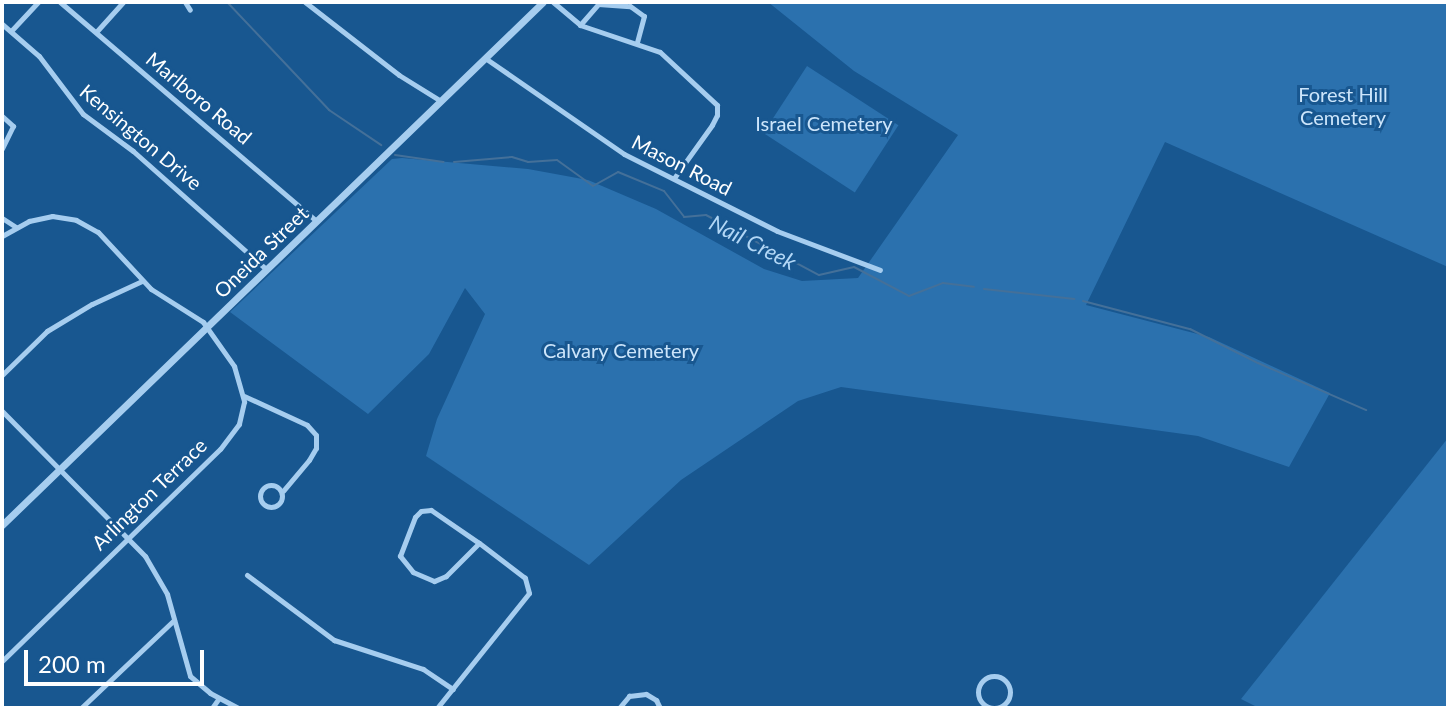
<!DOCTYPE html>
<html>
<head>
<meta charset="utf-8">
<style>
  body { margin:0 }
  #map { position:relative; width:1450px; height:710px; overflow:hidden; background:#185790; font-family:Lato,sans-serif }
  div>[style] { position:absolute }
  .green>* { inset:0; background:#2b71ae; transform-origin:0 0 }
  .stream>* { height:2px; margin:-1px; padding:0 1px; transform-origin:1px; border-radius:1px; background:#447099 }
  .minor>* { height:5px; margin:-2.5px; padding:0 2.5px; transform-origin:2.5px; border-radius:2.5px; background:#a6cdef }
  .minor>.ring { margin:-2.5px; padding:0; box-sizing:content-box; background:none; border:5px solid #a6cdef; border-radius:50% }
  .tertiary>* { height:7px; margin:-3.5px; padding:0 3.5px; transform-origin:3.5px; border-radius:3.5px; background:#a6cdef }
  span { translate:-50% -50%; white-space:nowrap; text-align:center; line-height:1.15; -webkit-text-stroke:6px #185790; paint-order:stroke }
  .park-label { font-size:20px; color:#cce5fb }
  .street-label { font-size:20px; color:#fff }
  .water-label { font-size:22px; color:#b2d7f6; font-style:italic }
  .frame { position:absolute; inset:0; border:4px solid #fff; pointer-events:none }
  .scale { position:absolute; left:24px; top:650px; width:180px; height:36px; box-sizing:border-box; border:4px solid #fff; border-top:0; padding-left:10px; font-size:24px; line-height:28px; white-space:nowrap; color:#fff; -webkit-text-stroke:6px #185790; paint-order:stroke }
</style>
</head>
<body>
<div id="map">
  <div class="green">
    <i style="clip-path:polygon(768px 2px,1448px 2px,1448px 267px,1165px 142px,1086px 305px,1209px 337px,1330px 393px,1289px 467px,1198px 436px,841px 387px,798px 401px,681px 480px,589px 565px,426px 456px,437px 419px,485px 314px,465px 288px,429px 354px,368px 414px,230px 312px,392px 159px,402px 158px,528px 169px,588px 180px,656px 209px,764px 269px,802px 281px,858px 278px,958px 135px,854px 71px)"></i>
    <i style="left:807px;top:66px;width:109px;height:80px;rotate:33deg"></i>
    <i style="clip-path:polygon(1448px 438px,1448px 708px,1259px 708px,1241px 699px)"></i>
  </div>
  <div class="stream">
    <i style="left:227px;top:2px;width:149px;rotate:46.6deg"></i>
    <i style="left:329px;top:110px;width:63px;rotate:33.9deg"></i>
    <i style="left:395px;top:155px;width:49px;rotate:8.1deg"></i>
    <i style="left:454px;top:162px;width:58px;rotate:-4.9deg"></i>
    <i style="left:512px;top:157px;width:17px;rotate:17deg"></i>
    <i style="left:528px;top:162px;width:29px;rotate:-4deg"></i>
    <i style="left:557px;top:160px;width:44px;rotate:35.8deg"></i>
    <i style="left:593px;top:186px;width:29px;rotate:-29deg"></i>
    <i style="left:618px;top:172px;width:50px;rotate:22.4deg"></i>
    <i style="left:664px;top:191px;width:33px;rotate:52deg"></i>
    <i style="left:684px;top:217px;width:22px;rotate:-5deg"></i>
    <i style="left:706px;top:215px;width:128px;rotate:28deg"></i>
    <i style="left:819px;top:275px;width:36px;rotate:-13deg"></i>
    <i style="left:854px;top:267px;width:62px;rotate:27.8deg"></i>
    <i style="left:909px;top:296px;width:36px;rotate:-21deg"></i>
    <i style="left:943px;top:283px;width:31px;rotate:7deg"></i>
    <i style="left:984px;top:289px;width:91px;rotate:6.3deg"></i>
    <i style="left:1083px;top:301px;width:111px;rotate:14.7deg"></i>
    <i style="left:1190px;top:329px;width:76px;rotate:26.6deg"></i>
    <i style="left:1258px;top:363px;width:118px;rotate:23.5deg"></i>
  </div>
  <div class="minor">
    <i style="left:60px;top:2px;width:337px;rotate:40.5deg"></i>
    <i style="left:185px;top:2px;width:9px;rotate:58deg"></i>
    <i style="left:305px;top:2px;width:119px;rotate:37.8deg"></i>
    <i style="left:399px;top:75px;width:49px;rotate:31.8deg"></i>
    <i style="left:553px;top:2px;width:35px;rotate:40deg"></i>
    <i style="left:580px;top:25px;width:84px;rotate:18.6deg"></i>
    <i style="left:660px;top:52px;width:78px;rotate:42.9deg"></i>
    <i style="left:717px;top:105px;width:10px;rotate:90deg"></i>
    <i style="left:717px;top:115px;width:11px;rotate:117deg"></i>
    <i style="left:712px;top:125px;width:65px;rotate:125.6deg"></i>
    <i style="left:2px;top:24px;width:49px;rotate:40.9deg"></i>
    <i style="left:39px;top:56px;width:73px;rotate:52.8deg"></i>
    <i style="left:83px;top:114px;width:62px;rotate:36.5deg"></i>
    <i style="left:133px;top:151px;width:178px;rotate:41.6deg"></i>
    <i style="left:580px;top:25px;width:28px;rotate:-49deg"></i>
    <i style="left:598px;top:4px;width:32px;rotate:4deg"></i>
    <i style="left:630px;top:6px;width:17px;rotate:36deg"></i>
    <i style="left:644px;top:16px;width:28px;rotate:105deg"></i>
    <i style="left:11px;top:31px;width:40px;rotate:-47deg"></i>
    <i style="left:97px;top:31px;width:39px;rotate:-48deg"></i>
    <i style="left:485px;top:58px;width:169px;rotate:34.6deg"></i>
    <i style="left:624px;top:154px;width:171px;rotate:26.7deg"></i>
    <i style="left:777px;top:231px;width:110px;rotate:20.7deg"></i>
    <i style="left:2px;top:116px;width:15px;rotate:42deg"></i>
    <i style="left:13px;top:126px;width:25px;rotate:116deg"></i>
    <i style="left:2px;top:218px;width:17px;rotate:33deg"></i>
    <i style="left:2px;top:236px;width:31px;rotate:-29deg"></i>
    <i style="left:29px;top:221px;width:24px;rotate:-12deg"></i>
    <i style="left:52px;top:216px;width:24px;rotate:9deg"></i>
    <i style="left:76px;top:220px;width:25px;rotate:29deg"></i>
    <i style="left:98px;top:232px;width:78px;rotate:47.1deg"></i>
    <i style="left:151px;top:289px;width:62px;rotate:32.4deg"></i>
    <i style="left:203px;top:322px;width:54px;rotate:54.8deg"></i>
    <i style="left:234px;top:366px;width:37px;rotate:74deg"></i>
    <i style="left:244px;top:402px;width:23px;rotate:103deg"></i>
    <i style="left:239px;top:424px;width:31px;rotate:127deg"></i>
    <i style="left:220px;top:449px;width:304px;rotate:135.8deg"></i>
    <i style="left:2px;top:375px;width:63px;rotate:-44.4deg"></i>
    <i style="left:47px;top:331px;width:52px;rotate:-31deg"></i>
    <i style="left:92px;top:304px;width:55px;rotate:-24.7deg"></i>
    <i style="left:244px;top:396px;width:69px;rotate:24.7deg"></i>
    <i style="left:307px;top:425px;width:13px;rotate:48deg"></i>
    <i style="left:316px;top:435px;width:13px;rotate:90deg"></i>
    <i style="left:316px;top:448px;width:14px;rotate:120deg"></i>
    <i style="left:309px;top:460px;width:40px;rotate:130deg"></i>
    <i style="left:2px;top:411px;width:204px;rotate:45.4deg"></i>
    <i style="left:145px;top:556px;width:44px;rotate:59.9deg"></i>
    <i style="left:167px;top:594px;width:85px;rotate:74.3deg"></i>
    <i style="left:190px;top:676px;width:26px;rotate:40deg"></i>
    <i style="left:210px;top:693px;width:32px;rotate:28deg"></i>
    <i class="ring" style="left:260px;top:485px;width:17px;height:17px"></i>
    <i style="left:431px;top:510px;width:58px;rotate:34.5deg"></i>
    <i style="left:479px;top:543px;width:47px;rotate:135deg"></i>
    <i style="left:446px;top:576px;width:13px;rotate:157deg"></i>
    <i style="left:434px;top:581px;width:23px;rotate:-157deg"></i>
    <i style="left:413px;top:572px;width:21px;rotate:-129deg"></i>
    <i style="left:400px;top:556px;width:42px;rotate:-69deg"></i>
    <i style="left:415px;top:517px;width:8px;rotate:-45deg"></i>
    <i style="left:421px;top:511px;width:10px;rotate:-6deg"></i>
    <i style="left:247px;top:575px;width:109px;rotate:36.8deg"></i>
    <i style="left:334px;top:640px;width:94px;rotate:18deg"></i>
    <i style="left:423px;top:669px;width:36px;rotate:34deg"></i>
    <i class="ring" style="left:978px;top:676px;width:27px;height:27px"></i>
    <i style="left:81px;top:708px;width:128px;rotate:-43.4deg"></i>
    <i style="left:212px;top:708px;width:12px;rotate:-55deg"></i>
    <i style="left:437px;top:708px;width:147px;rotate:-51.3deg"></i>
    <i style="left:529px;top:593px;width:16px;rotate:-105deg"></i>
    <i style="left:525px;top:578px;width:58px;rotate:-142.7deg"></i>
    <i style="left:619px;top:708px;width:16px;rotate:-50deg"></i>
    <i style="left:629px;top:696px;width:17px;rotate:-7deg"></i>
    <i style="left:646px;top:694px;width:12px;rotate:31deg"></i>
    <i style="left:656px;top:700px;width:9px;rotate:63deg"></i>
  </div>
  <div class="tertiary">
    <i style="left:2px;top:525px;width:752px;rotate:-44.03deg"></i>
  </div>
  <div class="park-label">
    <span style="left:1343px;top:106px">Forest Hill<br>Cemetery</span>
    <span style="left:824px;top:123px">Israel Cemetery</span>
    <span style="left:621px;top:350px">Calvary Cemetery</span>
  </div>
  <div class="street-label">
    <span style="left:199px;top:98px;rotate:40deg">Marlboro Road</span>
    <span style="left:141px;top:137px;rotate:40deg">Kensington Drive</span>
    <span style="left:682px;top:165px;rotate:27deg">Mason Road</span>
    <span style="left:261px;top:252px;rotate:-44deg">Oneida Street</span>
    <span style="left:149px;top:494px;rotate:-44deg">Arlington Terrace</span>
  </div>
  <div class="water-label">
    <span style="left:753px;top:242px;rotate:27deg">Nail Creek</span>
  </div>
  <div class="frame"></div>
  <div class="scale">200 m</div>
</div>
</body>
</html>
